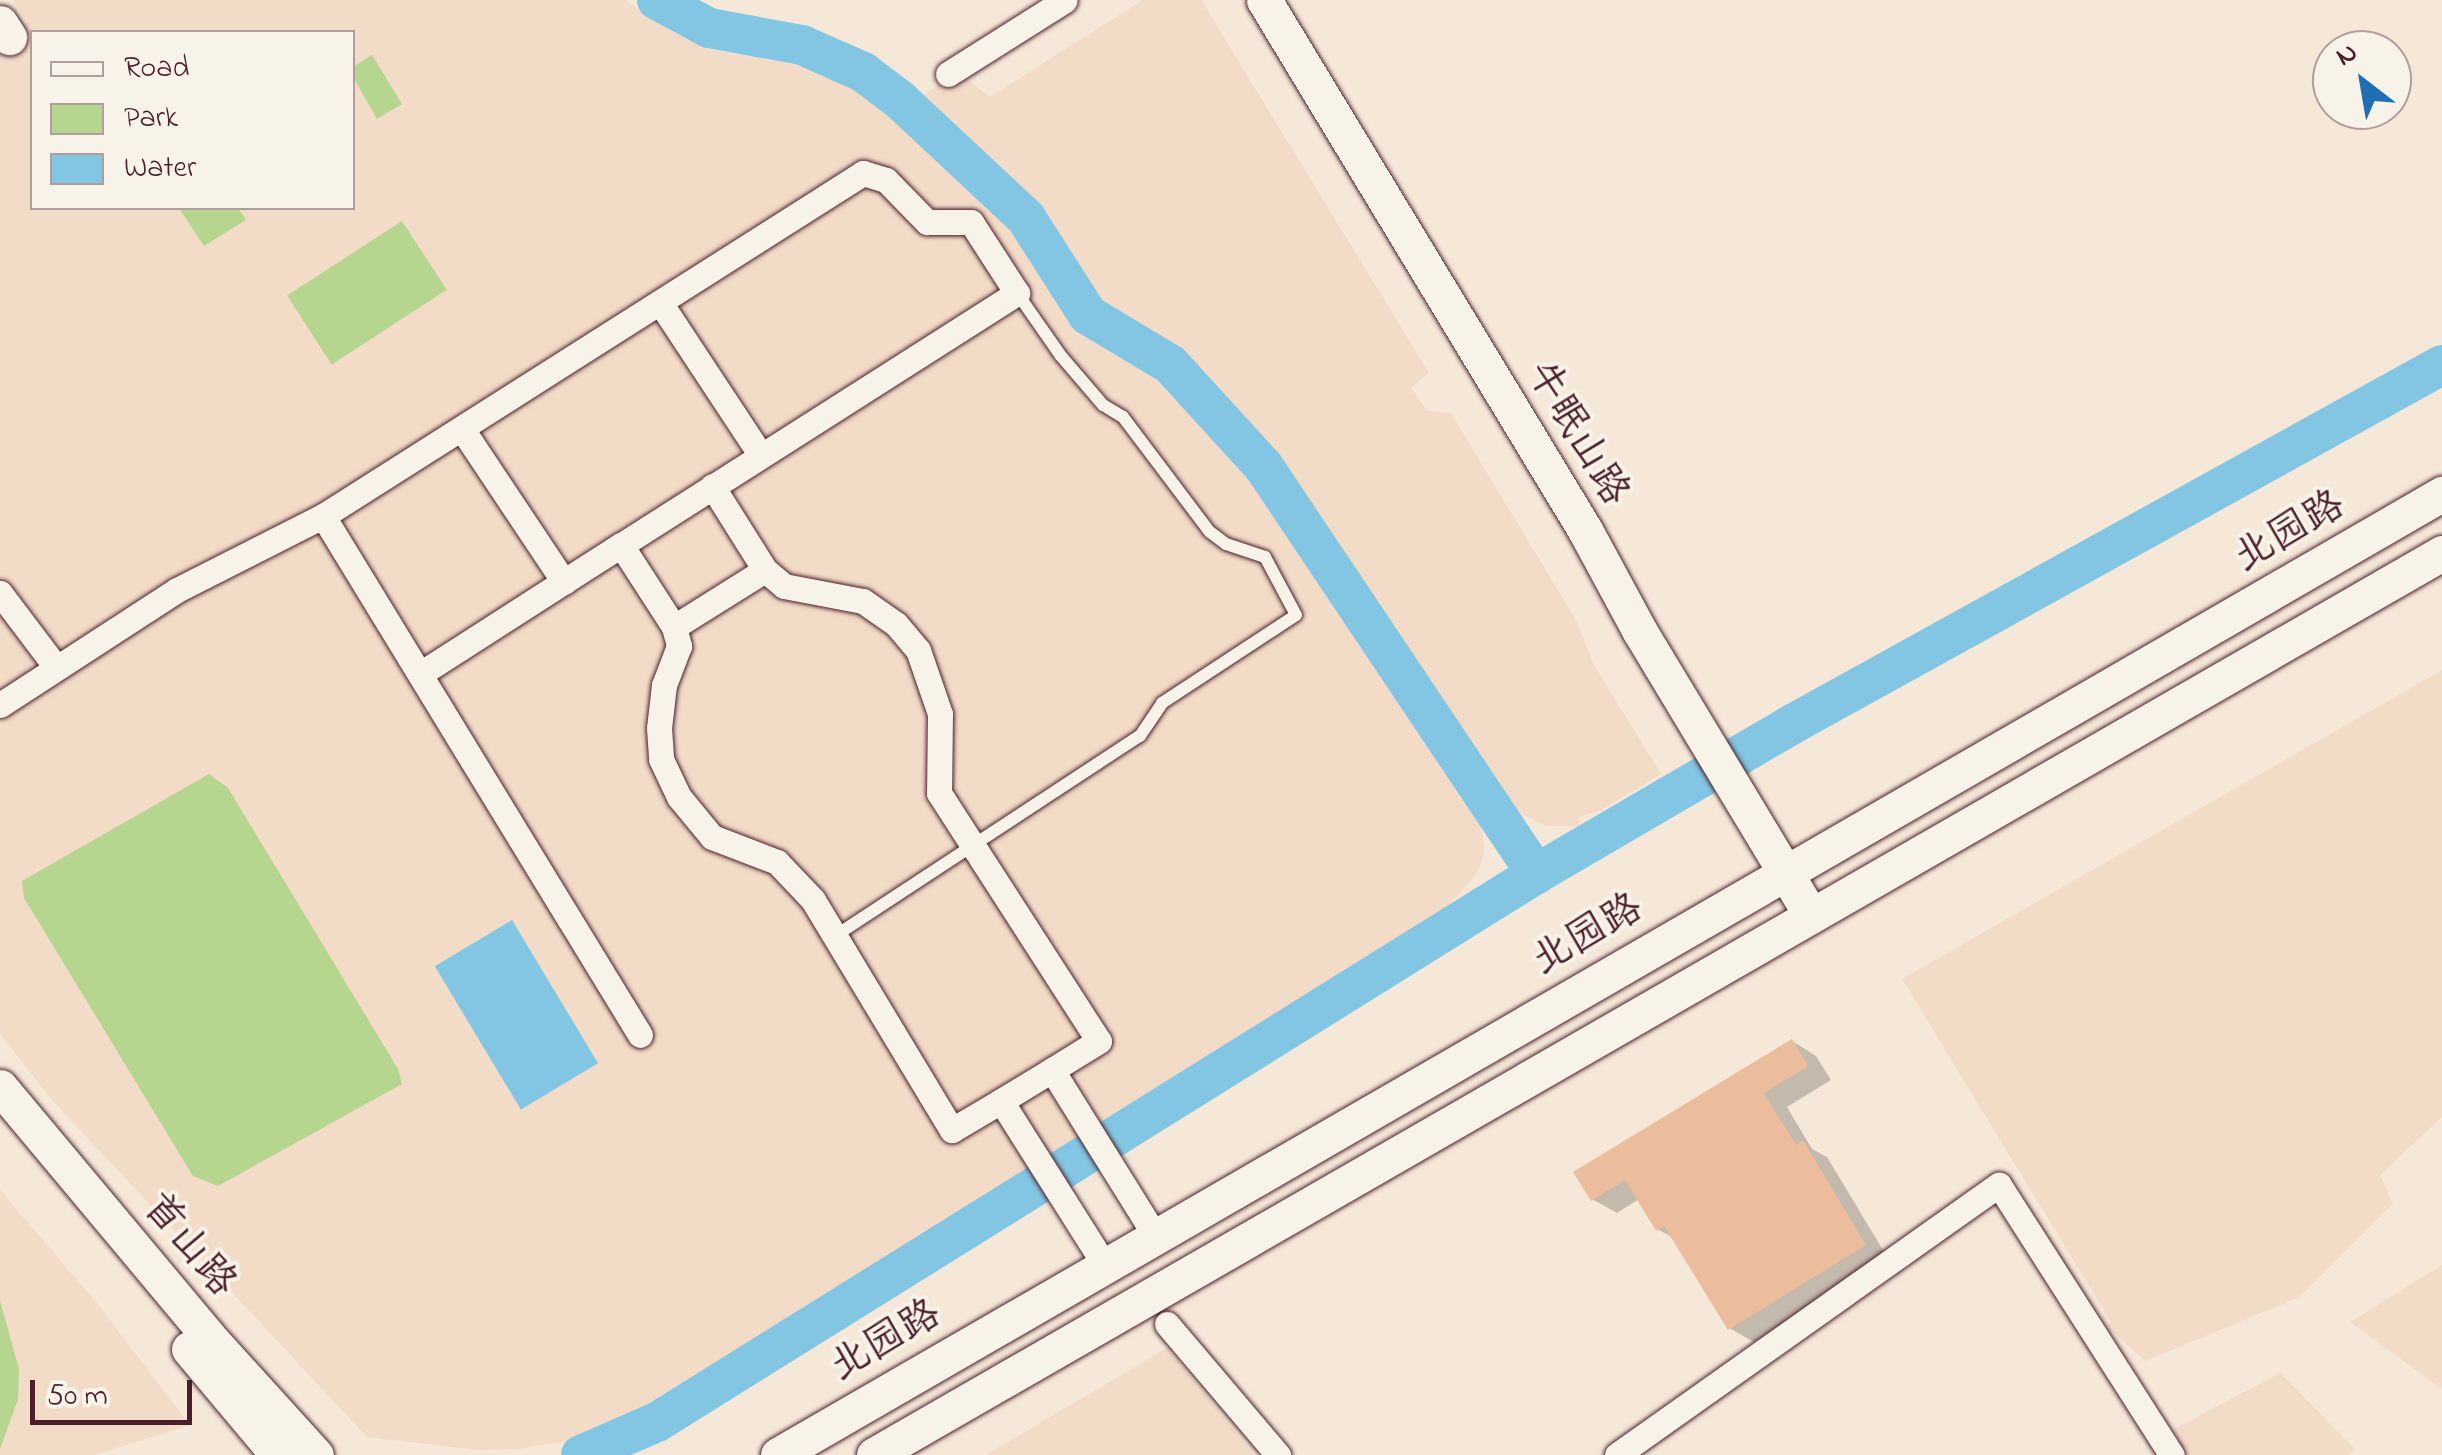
<!DOCTYPE html>
<html>
<head>
<meta charset="utf-8">
<style>
  body { margin:0 }
  #map { position:relative; width:2442px; height:1455px; overflow:hidden; background:#f5e8d9; font-family:"Indie Flower","LXGW WenKai TC",sans-serif }
  div>[style] { position:absolute }
  .built>* { inset:0; background:#f2dbc7 }
  .green>* { inset:0; background:#b6d58e; transform-origin:0 0 }
  .water>* { inset:0; background:#82c6e3; transform-origin:0 0 }
  .shadow>* { inset:0; background:#0003 }
  .river>* { height:40px; margin:-20px; padding:0 20px; transform-origin:20px; border-radius:20px; background:#82c6e3 }
  .building>* { inset:0; background:#ebbd9c }
  .roads { filter:drop-shadow(0 0 2px #4a1f2b) drop-shadow(0 0 2px #4a1f2b) }
  .lane>* { height:12px; margin:-6px; padding:0 6px; transform-origin:6px; border-radius:6px; background:#f7f3e8 }
  .street>* { height:25px; margin:-12.5px; padding:0 12.5px; transform-origin:12.5px; border-radius:12.5px; background:#f7f3e8 }
  .secondary>* { height:35px; margin:-17.5px; padding:0 17.5px; transform-origin:17.5px; border-radius:17.5px; background:#f7f3e8 }
  span { translate:-50% -50%; white-space:nowrap; text-align:center; line-height:1.15; -webkit-text-stroke:8px #f7f3e8; paint-order:stroke }
  .street-label { font-size:40px; color:#4a1f2b }
  .legend { position:absolute; left:30px; top:30px; width:325px; height:180px; box-sizing:border-box; background:#f7f3e8; border:2px solid #b29e9c; margin:0; padding:12px 18px; list-style:none; font-size:30px; color:#4a1f2b }
  .legend li { display:flex; align-items:center; gap:20px; height:50px }
  .legend b { width:50px; border:2px solid #b29e9c }
  .north { position:absolute; left:2312px; top:30px; width:100px; height:100px; box-sizing:border-box; background:#f7f3e8; border:2px solid #b29e9c; border-radius:50%; rotate:329deg; font-size:28px; font-weight:700; line-height:40px; text-align:center; color:#4a1f2b }
  .north::after { content:''; display:block; margin:auto; width:35px; height:45px; background:#1f6fb2; clip-path:polygon(50% 0,100% 100%,50% 72%,0 100%) }
  .scale { position:absolute; left:30px; top:1380px; width:162px; height:45px; box-sizing:border-box; border:5px solid #4a1f2b; border-top:0; padding-left:12px; font-size:30px; line-height:35px; white-space:nowrap; color:#4a1f2b; -webkit-text-stroke:8px #f7f3e8; paint-order:stroke }
</style>
</head>
<body>
<div id="map">
  <div class="built">
    <i style="clip-path:polygon(evenodd,13px 0,625px 0,675px 33px,711px 50px,787px 63px,844px 80px,872px 96px,931px 145px,950px 125px,919px 99px,957px 71px,990px 97px,1143px 0,1201px 0,1429px 373px,1411px 388px,1427px 411px,1451px 413px,1576px 620px,1593px 663px,1661px 774px,1600px 811px,1578px 817px,1579px 826px,1546px 826px,1518px 812px,1284px 469px,1223px 396px,1170px 346px,1101px 306px,1088px 292px,1073px 258px,1046px 218px,955px 132px,938px 151px,1026px 239px,1082px 328px,1136px 354px,1156px 369px,1247px 466px,1482px 829px,1485px 851px,1478px 872px,1446px 908px,1001px 1188px,612px 1425px,573px 1440px,519px 1449px,478px 1450px,367px 1437px,52px 1100px,0 1034px,0 42px,27px 22px,13px 0,32px 32px,352px 32px,352px 208px,32px 208px,32px 32px)"></i>
    <i style="clip-path:polygon(2442px 670px,2442px 1117px,2380px 1175px,2393px 1204px,2300px 1297px,2145px 1361px,2106px 1326px,2111px 1322px,1902px 979px)"></i>
    <i style="clip-path:polygon(0 1190px,96px 1302px,190px 1425px,94px 1455px,0 1455px)"></i>
    <i style="clip-path:polygon(2442px 1265px,2442px 1389px,2350px 1322px)"></i>
    <i style="clip-path:polygon(1167px 1348px,1254px 1455px,986px 1455px)"></i>
    <i style="clip-path:polygon(2280px 1373px,2355px 1449px,2348px 1455px,2182px 1455px,2174px 1429px)"></i>
  </div>
  <div class="green">
    <i style="clip-path:polygon(372px 55px,402px 104px,377px 119px,353px 77px,353px 67px)"></i>
    <i style="clip-path:polygon(179px 208px,238px 208px,246px 220px,204px 246px)"></i>
    <i style="left:402px;top:221px;width:82px;height:137px;rotate:57deg"></i>
    <i style="clip-path:polygon(209px 774px,228px 788px,398px 1069px,402px 1084px,218px 1186px,193px 1176px,24px 898px,22px 881px)"></i>
    <i style="clip-path:polygon(0 1301px,19px 1369px,18px 1399px,0 1449px)"></i>
  </div>
  <div class="water">
    <i style="left:512px;top:920px;width:167px;height:90px;rotate:59deg"></i>
  </div>
  <div class="shadow">
    <i style="clip-path:polygon(1792px 1041px,1816px 1056px,1831px 1080px,1787px 1107px,1812px 1149px,1827px 1157px,1889px 1260px,1754px 1342px,1729px 1328px,1676px 1239px,1657px 1229px,1639px 1199px,1617px 1213px,1592px 1199px)"></i>
  </div>
  <div class="river">
    <i style="left:657px;top:0;width:59px;rotate:28.3deg"></i>
    <i style="left:709px;top:28px;width:95px;rotate:10.4deg"></i>
    <i style="left:802px;top:45px;width:67px;rotate:23.9deg"></i>
    <i style="left:863px;top:72px;width:46px;rotate:37.1deg"></i>
    <i style="left:900px;top:100px;width:173px;rotate:43.1deg"></i>
    <i style="left:1026px;top:218px;width:115px;rotate:57.4deg"></i>
    <i style="left:1088px;top:315px;width:96px;rotate:30.9deg"></i>
    <i style="left:1170px;top:364px;width:139px;rotate:47.6deg"></i>
    <i style="left:1264px;top:467px;width:490px;rotate:56.2deg"></i>
    <i style="left:581px;top:1455px;width:83px;rotate:-23.5deg"></i>
    <i style="left:657px;top:1422px;width:1036px;rotate:-31.94deg"></i>
    <i style="left:1536px;top:874px;width:293px;rotate:-30.3deg"></i>
    <i style="left:1789px;top:726px;width:746px;rotate:-28.94deg"></i>
  </div>
  <div class="building">
    <i style="clip-path:polygon(1792px 1039px,1808px 1066px,1764px 1093px,1796px 1145px,1803px 1140px,1866px 1245px,1728px 1330px,1664px 1226px,1656px 1231px,1625px 1180px,1591px 1201px,1573px 1172px)"></i>
  </div>
  <div class="roads">
    <div class="lane">
      <i style="left:835px;top:936px;width:365px;rotate:-33.3deg"></i>
      <i style="left:1140px;top:736px;width:40px;rotate:-56deg"></i>
      <i style="left:1162px;top:703px;width:160px;rotate:-33.3deg"></i>
      <i style="left:1296px;top:615px;width:66px;rotate:-118.1deg"></i>
      <i style="left:1265px;top:557px;width:41px;rotate:-161.6deg"></i>
      <i style="left:1226px;top:544px;width:21px;rotate:-143deg"></i>
      <i style="left:1209px;top:531px;width:143px;rotate:-127deg"></i>
      <i style="left:1123px;top:417px;width:23px;rotate:-149deg"></i>
      <i style="left:1103px;top:405px;width:65px;rotate:-130.6deg"></i>
      <i style="left:1061px;top:356px;width:77px;rotate:-124.9deg"></i>
    </div>
    <div class="street">
      <i style="left:948px;top:74px;width:138px;rotate:-32.3deg"></i>
      <i style="left:661px;top:304px;width:180px;rotate:56.6deg"></i>
      <i style="left:462px;top:429px;width:184px;rotate:56.3deg"></i>
      <i style="left:323px;top:516px;width:608px;rotate:58.58deg"></i>
      <i style="left:765px;top:570px;width:25px;rotate:40deg"></i>
      <i style="left:784px;top:586px;width:80px;rotate:10.8deg"></i>
      <i style="left:863px;top:601px;width:40px;rotate:34.9deg"></i>
      <i style="left:896px;top:624px;width:34px;rotate:50deg"></i>
      <i style="left:918px;top:650px;width:68px;rotate:71deg"></i>
      <i style="left:940px;top:714px;width:79px;rotate:90.7deg"></i>
      <i style="left:939px;top:793px;width:295px;rotate:57.2deg"></i>
      <i style="left:1099px;top:1041px;width:55px;rotate:148.3deg"></i>
      <i style="left:1052px;top:1070px;width:193px;rotate:58.1deg"></i>
      <i style="left:0;top:593px;width:93px;rotate:52.9deg"></i>
      <i style="left:674px;top:627px;width:107px;rotate:-32.1deg"></i>
      <i style="left:765px;top:570px;width:99px;rotate:-122.2deg"></i>
      <i style="left:420px;top:674px;width:239px;rotate:-32.7deg"></i>
      <i style="left:621px;top:545px;width:98px;rotate:57.1deg"></i>
      <i style="left:674px;top:627px;width:20px;rotate:75deg"></i>
      <i style="left:679px;top:646px;width:42px;rotate:111deg"></i>
      <i style="left:664px;top:685px;width:43px;rotate:96.6deg"></i>
      <i style="left:659px;top:728px;width:31px;rotate:86deg"></i>
      <i style="left:661px;top:759px;width:42px;rotate:64.7deg"></i>
      <i style="left:679px;top:797px;width:52px;rotate:50.5deg"></i>
      <i style="left:712px;top:837px;width:70px;rotate:21deg"></i>
      <i style="left:777px;top:862px;width:52px;rotate:46.5deg"></i>
      <i style="left:813px;top:900px;width:269px;rotate:58.9deg"></i>
      <i style="left:952px;top:1130px;width:57px;rotate:-30.6deg"></i>
      <i style="left:1001px;top:1101px;width:193px;rotate:57.7deg"></i>
      <i style="left:0;top:705px;width:211px;rotate:-33deg"></i>
      <i style="left:177px;top:590px;width:164px;rotate:-26.9deg"></i>
      <i style="left:323px;top:516px;width:640px;rotate:-32.42deg"></i>
      <i style="left:863px;top:173px;width:24px;rotate:17deg"></i>
      <i style="left:886px;top:180px;width:59px;rotate:45.7deg"></i>
      <i style="left:927px;top:222px;width:44px"></i>
      <i style="left:971px;top:222px;width:85px;rotate:57.1deg"></i>
      <i style="left:1017px;top:293px;width:469px;rotate:147.5deg"></i>
      <i style="left:1001px;top:1101px;width:60px;rotate:-31.3deg"></i>
      <i style="left:1167px;top:1324px;width:172px;rotate:49.7deg"></i>
      <i style="left:1617px;top:1455px;width:468px;rotate:-35.3deg"></i>
      <i style="left:1999px;top:1185px;width:321px;rotate:57.4deg"></i>
    </div>
    <div class="secondary">
      <i style="left:1264px;top:0;width:620px;rotate:58.8deg"></i>
      <i style="left:1585px;top:530px;width:114px;rotate:61.6deg"></i>
      <i style="left:1639px;top:630px;width:332px;rotate:58.9deg"></i>
      <i style="left:0;top:23px;width:17px;rotate:57deg"></i>
      <i style="left:0;top:1087px;width:323px;rotate:50.1deg"></i>
      <i style="left:207px;top:1335px;width:162px;rotate:47.8deg"></i>
      <i style="left:189px;top:1349px;width:138px;rotate:50deg"></i>
      <i style="left:778px;top:1455px;width:1922px;rotate:-30.01deg"></i>
      <i style="left:874px;top:1455px;width:1809px;rotate:-29.91deg"></i>
    </div>
  </div>
  <div class="street-label">
    <span style="left:1576px;top:434px;rotate:59deg">牛眠山路</span>
    <span style="left:2290px;top:533px;rotate:-30deg">北园路</span>
    <span style="left:1588px;top:936px;rotate:-30deg">北园路</span>
    <span style="left:188px;top:1246px;rotate:50deg">首山路</span>
    <span style="left:886px;top:1342px;rotate:-30deg">北园路</span>
  </div>
  <ul class="legend">
  <li><b style="height:12px;background:#f7f3e8"></b>Road</li>
  <li><b style="height:28px;background:#b6d58e"></b>Park</li>
  <li><b style="height:28px;background:#82c6e3"></b>Water</li>
  </ul>
  <div class="north">N</div>
  <div class="scale">50 m</div>
</div>
</body>
</html>
